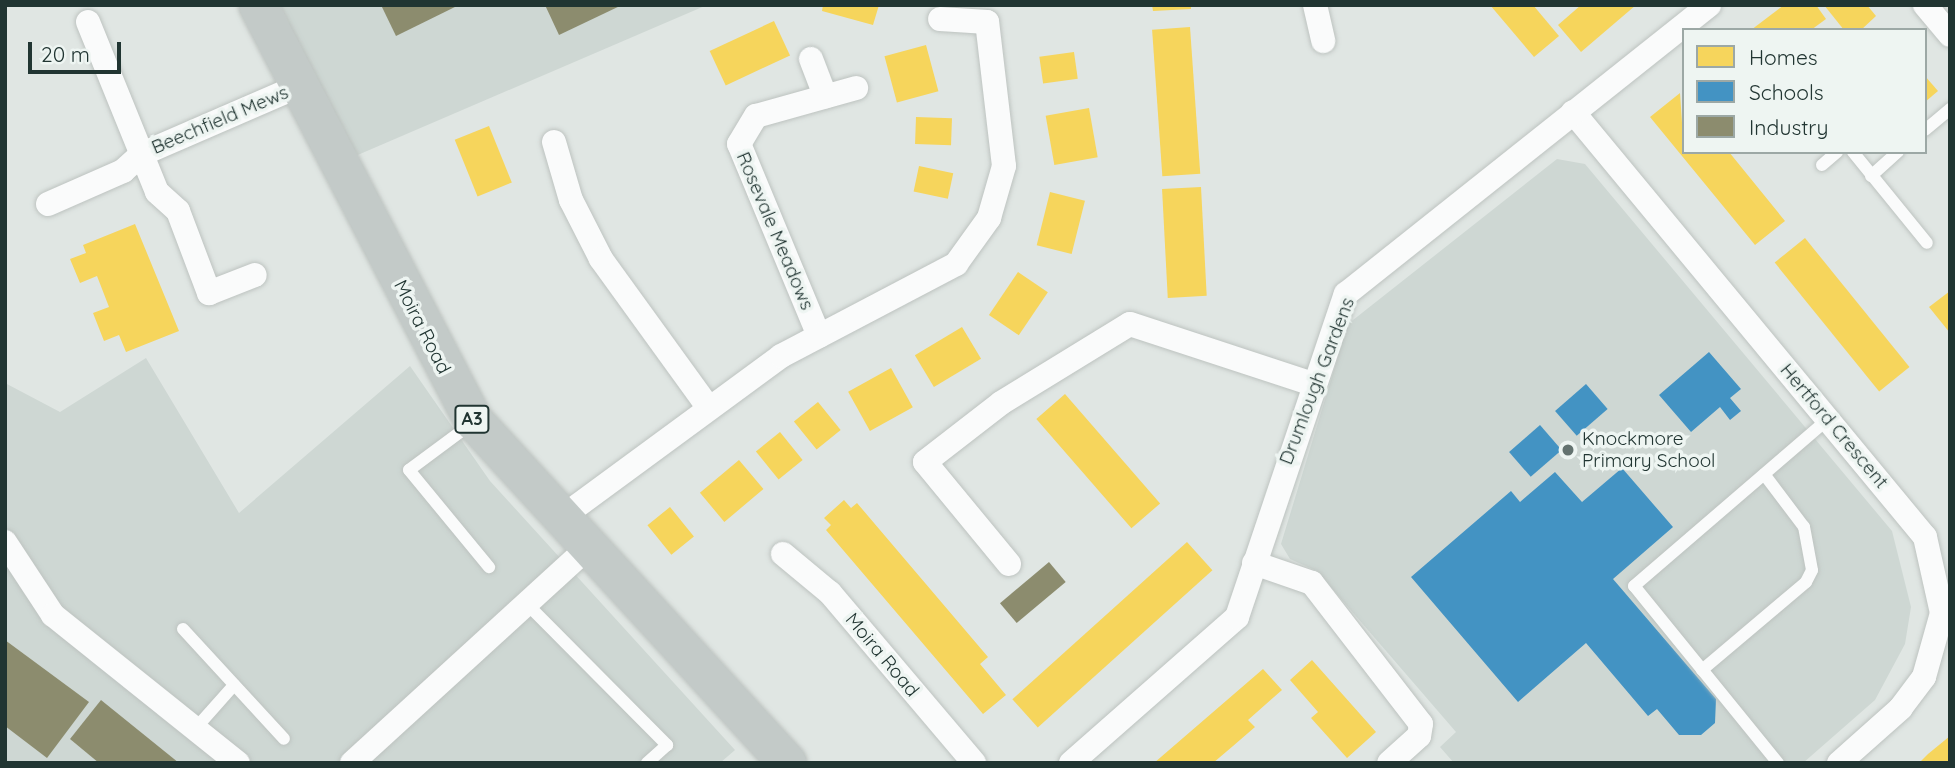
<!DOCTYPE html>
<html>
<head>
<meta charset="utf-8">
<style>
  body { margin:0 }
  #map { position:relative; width:1955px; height:768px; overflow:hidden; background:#e0e6e3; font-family:Quicksand,sans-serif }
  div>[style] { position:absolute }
  .built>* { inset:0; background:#ced7d3 }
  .homes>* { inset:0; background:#f6d55c; transform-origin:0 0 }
  .schools>* { inset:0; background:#4393c3; transform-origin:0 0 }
  .industry>* { inset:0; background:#8c8c6e; transform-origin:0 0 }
  .roads { filter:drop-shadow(0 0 2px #bdc3c0) drop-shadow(0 0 2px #bdc3c0) }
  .service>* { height:12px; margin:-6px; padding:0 6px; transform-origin:6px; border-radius:6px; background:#fafbfb }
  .minor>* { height:24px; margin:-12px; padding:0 12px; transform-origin:12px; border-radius:12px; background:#fafbfb }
  .trunk>* { height:38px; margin:-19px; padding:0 19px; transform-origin:19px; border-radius:19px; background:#c3cac8 }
  .dots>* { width:19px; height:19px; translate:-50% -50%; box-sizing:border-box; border:4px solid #eef5f2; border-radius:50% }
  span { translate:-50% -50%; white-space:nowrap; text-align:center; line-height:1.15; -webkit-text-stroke:7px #eef5f2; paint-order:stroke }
  .shield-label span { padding:2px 5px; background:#eef5f2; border:2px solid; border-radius:5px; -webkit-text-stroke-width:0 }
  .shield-label { font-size:18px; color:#213532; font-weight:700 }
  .street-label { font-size:19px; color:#213532 }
  .poi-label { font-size:19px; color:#213532 }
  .left { translate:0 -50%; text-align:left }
  .frame { position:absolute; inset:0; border:7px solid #213532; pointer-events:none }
  .legend { position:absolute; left:1682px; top:28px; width:245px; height:126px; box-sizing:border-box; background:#eef5f2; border:2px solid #9ca8a5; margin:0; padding:9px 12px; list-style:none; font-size:21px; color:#213532 }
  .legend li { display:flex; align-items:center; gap:14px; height:35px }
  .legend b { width:35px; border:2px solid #9ca8a5 }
  .scale { position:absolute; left:28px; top:42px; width:93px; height:32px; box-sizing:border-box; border:4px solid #213532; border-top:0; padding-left:9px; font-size:21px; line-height:24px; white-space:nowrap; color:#213532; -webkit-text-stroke:5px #eef5f2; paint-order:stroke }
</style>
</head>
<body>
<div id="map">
  <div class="built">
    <i style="clip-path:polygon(280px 5px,707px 5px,353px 157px)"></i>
    <i style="clip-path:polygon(1557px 159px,1585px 164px,1892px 531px,1911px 607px,1905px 644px,1875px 700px,1803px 763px,1454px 763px,1440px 747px,1456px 732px,1317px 571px,1290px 559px,1281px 544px,1348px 324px)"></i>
    <i style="clip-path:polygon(146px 358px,239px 513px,410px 366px,490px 481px,735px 750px,720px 763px,5px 763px,5px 383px,60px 412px)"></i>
  </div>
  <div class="homes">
    <i style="clip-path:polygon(823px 5px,879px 5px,873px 25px,822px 11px)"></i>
    <i style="clip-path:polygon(1152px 5px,1191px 5px,1191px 9px,1153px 11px)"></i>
    <i style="clip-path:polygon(1490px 5px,1533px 5px,1559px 36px,1534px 57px)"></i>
    <i style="clip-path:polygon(1581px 5px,1636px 5px,1581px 52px,1558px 25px)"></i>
    <i style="clip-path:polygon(1784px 5px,1816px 5px,1826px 19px,1811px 30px,1751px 30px)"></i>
    <i style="clip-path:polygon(1824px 5px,1867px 5px,1876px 16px,1861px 30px,1844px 30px)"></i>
    <i style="left:774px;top:21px;width:38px;height:71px;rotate:65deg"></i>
    <i style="left:1190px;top:27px;width:147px;height:38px;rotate:86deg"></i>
    <i style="left:926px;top:45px;width:48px;height:43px;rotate:75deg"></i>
    <i style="left:1074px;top:52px;width:27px;height:35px;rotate:82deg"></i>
    <i style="clip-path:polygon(1925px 76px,1938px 91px,1925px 102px)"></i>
    <i style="clip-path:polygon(1680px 93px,1684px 152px,1729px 152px,1785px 221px,1755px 245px,1650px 117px)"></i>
    <i style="left:1089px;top:108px;width:50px;height:44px;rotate:80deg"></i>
    <i style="left:916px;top:117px;width:36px;height:27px;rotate:2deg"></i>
    <i style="left:489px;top:126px;width:61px;height:37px;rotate:68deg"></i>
    <i style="left:919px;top:166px;width:35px;height:26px;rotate:12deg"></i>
    <i style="left:1201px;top:187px;width:109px;height:39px;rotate:87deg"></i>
    <i style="left:1050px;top:192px;width:36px;height:55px;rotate:14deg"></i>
    <i style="clip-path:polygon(135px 224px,179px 331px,126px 352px,119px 335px,104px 341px,93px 313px,109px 307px,97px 276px,80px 283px,70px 259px,86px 253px,83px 245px)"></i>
    <i style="left:1805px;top:238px;width:166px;height:39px;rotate:51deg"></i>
    <i style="left:1018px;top:272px;width:36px;height:52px;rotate:34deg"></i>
    <i style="clip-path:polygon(1950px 291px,1950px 333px,1929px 307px)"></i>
    <i style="left:962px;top:327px;width:37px;height:55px;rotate:59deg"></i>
    <i style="left:891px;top:368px;width:45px;height:49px;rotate:61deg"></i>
    <i style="left:1065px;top:394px;width:145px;height:38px;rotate:49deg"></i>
    <i style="left:818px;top:402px;width:36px;height:31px;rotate:51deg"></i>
    <i style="left:780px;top:432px;width:36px;height:31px;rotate:51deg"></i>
    <i style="left:739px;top:460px;width:38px;height:51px;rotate:50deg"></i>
    <i style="clip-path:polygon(844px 500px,851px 508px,857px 503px,988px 657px,980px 664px,1006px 695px,983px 714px,826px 530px,831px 525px,824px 518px)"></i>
    <i style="left:670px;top:507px;width:38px;height:29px;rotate:51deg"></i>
    <i style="left:1187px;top:542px;width:38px;height:235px;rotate:48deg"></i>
    <i style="clip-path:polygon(1312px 660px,1376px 732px,1347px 758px,1311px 718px,1318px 712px,1290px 680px)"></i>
    <i style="clip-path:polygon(1263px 669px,1282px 690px,1248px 720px,1255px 727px,1233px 746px,1213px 763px,1154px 763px)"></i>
    <i style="clip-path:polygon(1950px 736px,1950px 763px,1919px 763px,1928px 754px)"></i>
  </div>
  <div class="schools">
    <i style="clip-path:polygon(1709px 352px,1741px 389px,1730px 398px,1741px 411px,1730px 420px,1720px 407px,1691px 432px,1659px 395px)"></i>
    <i style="left:1586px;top:384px;width:33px;height:41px;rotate:49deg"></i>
    <i style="left:1540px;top:425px;width:33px;height:41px;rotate:49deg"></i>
    <i style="clip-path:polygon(1622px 468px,1673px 527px,1613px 579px,1716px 699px,1715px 723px,1701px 735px,1679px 735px,1657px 709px,1648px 716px,1586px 643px,1518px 702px,1411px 577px,1511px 491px,1520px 502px,1555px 472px,1582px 502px)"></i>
  </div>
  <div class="industry">
    <i style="clip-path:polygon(381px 5px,459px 5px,396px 36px)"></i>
    <i style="clip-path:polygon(545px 5px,622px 5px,559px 35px)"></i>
    <i style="left:1049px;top:562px;width:26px;height:64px;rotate:50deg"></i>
    <i style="clip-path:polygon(5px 640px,89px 702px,47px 758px,5px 726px)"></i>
    <i style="clip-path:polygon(101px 700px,179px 763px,99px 763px,70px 739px)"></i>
  </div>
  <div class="roads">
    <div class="service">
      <i style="left:1925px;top:130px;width:33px;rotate:-40deg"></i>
      <i style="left:1853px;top:152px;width:117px;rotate:50.9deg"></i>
      <i style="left:1822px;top:165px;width:20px;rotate:-41deg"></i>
      <i style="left:1871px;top:176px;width:36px;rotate:-42deg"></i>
      <i style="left:471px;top:424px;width:77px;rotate:143.4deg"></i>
      <i style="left:409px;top:470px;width:126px;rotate:50.5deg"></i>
      <i style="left:527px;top:604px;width:199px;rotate:45.2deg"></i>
      <i style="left:667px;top:745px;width:27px;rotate:138deg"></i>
      <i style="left:183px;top:629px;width:149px;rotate:47.4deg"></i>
      <i style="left:1702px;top:670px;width:136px;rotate:-40.2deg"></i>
      <i style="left:1806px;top:582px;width:13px;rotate:-63deg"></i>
      <i style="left:1812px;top:570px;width:44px;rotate:-100.5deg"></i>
      <i style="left:1804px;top:527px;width:66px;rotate:-127deg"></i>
      <i style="left:195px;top:729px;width:59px;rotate:-48.4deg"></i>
      <i style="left:1778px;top:763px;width:228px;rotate:-129.1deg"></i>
      <i style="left:1634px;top:586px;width:256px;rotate:-40.7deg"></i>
    </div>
    <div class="minor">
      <i style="left:1315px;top:5px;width:37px;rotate:77deg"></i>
      <i style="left:1925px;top:5px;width:39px;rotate:50deg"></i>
      <i style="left:88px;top:22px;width:183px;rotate:67.9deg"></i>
      <i style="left:157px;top:192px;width:28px;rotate:42deg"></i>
      <i style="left:178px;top:211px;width:88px;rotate:69.3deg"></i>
      <i style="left:209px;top:293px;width:49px;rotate:-21.4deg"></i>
      <i style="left:811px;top:59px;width:40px;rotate:69deg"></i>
      <i style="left:1573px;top:112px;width:552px;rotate:50.37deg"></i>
      <i style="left:1925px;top:537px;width:78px;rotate:77.4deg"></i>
      <i style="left:1942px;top:613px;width:66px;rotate:105.7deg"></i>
      <i style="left:1924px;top:677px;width:39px;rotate:127deg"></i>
      <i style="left:1901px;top:708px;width:83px;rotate:138.4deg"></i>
      <i style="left:554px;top:142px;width:60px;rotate:73.7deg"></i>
      <i style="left:571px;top:200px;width:66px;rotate:63deg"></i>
      <i style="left:601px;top:259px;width:183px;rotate:54.1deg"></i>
      <i style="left:48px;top:204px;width:82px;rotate:-23.7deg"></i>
      <i style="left:123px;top:171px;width:25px;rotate:-42deg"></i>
      <i style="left:142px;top:154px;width:171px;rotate:-23.4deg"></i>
      <i style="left:819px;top:336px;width:208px;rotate:-112.6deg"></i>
      <i style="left:739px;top:144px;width:33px;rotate:-59deg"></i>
      <i style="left:756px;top:116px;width:104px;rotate:-15.6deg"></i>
      <i style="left:558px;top:520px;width:277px;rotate:-36.3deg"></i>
      <i style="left:781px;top:356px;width:198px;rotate:-27.7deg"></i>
      <i style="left:956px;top:264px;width:57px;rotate:-54.3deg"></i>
      <i style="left:989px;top:218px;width:54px;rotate:-73.9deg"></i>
      <i style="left:1004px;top:166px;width:145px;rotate:-96.7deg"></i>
      <i style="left:987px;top:22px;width:47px;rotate:-176.3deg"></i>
      <i style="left:5px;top:542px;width:87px;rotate:56.7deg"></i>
      <i style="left:53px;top:615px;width:237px;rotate:38.7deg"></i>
      <i style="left:783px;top:554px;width:61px;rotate:39.7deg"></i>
      <i style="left:830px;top:593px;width:223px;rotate:49.7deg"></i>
      <i style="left:1254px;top:563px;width:61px;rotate:19deg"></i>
      <i style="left:1312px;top:583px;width:178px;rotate:52.3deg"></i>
      <i style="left:1421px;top:724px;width:12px;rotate:99deg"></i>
      <i style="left:1419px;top:736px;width:40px;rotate:138deg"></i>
      <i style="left:1009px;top:564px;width:132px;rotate:-129.5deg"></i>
      <i style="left:925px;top:462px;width:96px;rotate:-37.8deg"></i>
      <i style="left:1001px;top:403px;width:151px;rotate:-31.5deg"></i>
      <i style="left:1130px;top:324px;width:192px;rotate:18.2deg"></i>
      <i style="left:352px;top:763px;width:317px;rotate:-42.4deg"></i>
      <i style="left:1071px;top:763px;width:221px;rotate:-41.3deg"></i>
      <i style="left:1237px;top:617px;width:341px;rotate:-71.4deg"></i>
      <i style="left:1346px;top:294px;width:464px;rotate:-38.5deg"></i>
    </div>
    <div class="trunk">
      <i style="left:258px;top:5px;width:469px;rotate:62.6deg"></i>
      <i style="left:474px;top:421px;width:464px;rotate:47.5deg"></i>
    </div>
  </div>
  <div class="dots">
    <i style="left:1568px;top:450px;background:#647370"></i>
  </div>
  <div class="shield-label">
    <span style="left:472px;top:419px">A3</span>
  </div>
  <div class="street-label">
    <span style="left:220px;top:120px;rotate:-23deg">Beechfield Mews</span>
    <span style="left:775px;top:231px;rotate:67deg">Rosevale Meadows</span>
    <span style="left:422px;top:327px;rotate:63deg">Moira Road</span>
    <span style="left:1317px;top:381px;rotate:-69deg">Drumlough Gardens</span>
    <span style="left:1834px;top:426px;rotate:50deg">Hertford Crescent</span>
    <span style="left:882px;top:655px;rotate:50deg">Moira Road</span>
  </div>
  <div class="poi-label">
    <span class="left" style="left:1582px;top:450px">Knockmore<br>Primary School</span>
  </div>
  <div class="frame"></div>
  <ul class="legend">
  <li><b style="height:19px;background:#f6d55c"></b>Homes</li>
  <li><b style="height:19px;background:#4393c3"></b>Schools</li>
  <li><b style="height:19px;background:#8c8c6e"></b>Industry</li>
  </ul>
  <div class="scale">20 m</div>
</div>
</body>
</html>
